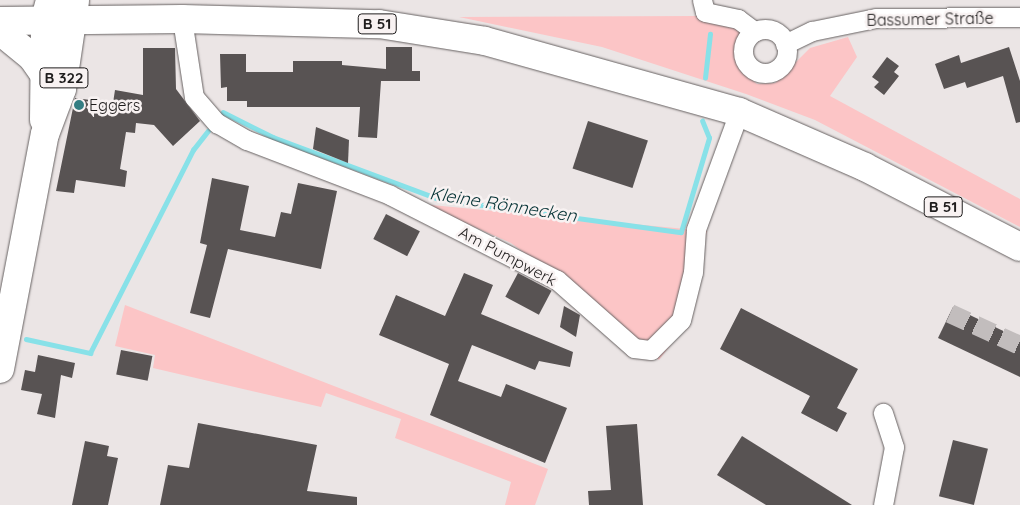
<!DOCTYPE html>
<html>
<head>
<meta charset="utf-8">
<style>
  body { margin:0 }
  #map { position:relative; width:1020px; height:505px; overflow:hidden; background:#ebe5e5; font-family:Quicksand,sans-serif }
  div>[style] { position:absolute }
  .green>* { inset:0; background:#fcc5c6 }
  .stream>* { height:4.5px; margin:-2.25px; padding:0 2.25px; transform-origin:2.25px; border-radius:2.25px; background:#88e1e8 }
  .building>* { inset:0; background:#585353; transform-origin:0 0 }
  .minor-tunnel>* { height:19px; margin-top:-9.5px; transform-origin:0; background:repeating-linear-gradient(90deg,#c2bdbd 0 19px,transparent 0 28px) }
  .roads { filter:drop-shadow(0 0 1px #676262) drop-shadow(0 0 1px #676262) }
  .minor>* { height:19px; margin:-9.5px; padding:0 9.5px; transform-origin:9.5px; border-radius:9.5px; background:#fff }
  .minor>.ring { margin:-9.5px; padding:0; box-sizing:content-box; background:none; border:19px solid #fff; border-radius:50% }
  .primary>* { height:28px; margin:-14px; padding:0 14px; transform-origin:14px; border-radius:14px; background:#fff }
  .dots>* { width:14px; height:14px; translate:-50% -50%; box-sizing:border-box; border:2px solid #f8f2f2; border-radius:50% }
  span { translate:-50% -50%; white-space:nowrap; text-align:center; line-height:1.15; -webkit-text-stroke:5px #f8f2f2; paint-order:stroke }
  .shield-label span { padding:1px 4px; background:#f8f2f2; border:1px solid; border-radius:4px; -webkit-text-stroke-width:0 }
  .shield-label { font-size:15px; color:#1f1d1d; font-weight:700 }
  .street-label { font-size:16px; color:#1f1d1d }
  .poi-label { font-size:16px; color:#1f1d1d }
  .left { translate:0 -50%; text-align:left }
  .water-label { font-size:18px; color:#063336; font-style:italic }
</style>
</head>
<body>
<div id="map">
  <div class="green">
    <i style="clip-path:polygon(697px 16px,740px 30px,741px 70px,757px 84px,775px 83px,810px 48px,848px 37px,857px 57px,830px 96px,1020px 199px,1020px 227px,815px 120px,746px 94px,602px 47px,459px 17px)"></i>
    <i style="clip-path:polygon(421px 204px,707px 231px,686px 325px,659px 360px,615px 319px,511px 243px)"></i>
    <i style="clip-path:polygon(125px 305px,548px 469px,535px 505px,505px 505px,511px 482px,395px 438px,401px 419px,326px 393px,321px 407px,153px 368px,155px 355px,115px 346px)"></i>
  </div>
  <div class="stream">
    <i style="left:705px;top:78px;width:44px;rotate:-83.5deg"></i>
    <i style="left:223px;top:112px;width:56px;rotate:26.6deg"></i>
    <i style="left:273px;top:137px;width:177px;rotate:20.5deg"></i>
    <i style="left:439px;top:199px;width:244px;rotate:7.8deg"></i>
    <i style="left:681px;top:232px;width:98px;rotate:-73.4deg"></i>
    <i style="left:709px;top:138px;width:18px;rotate:-112deg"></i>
    <i style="left:26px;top:339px;width:66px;rotate:12.3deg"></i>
    <i style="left:90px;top:353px;width:228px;rotate:-63.1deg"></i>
    <i style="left:193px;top:150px;width:24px;rotate:-52deg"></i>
  </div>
  <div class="building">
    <i style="clip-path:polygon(386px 47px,412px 47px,412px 71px,420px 71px,420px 81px,381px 81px,377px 138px,358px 137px,360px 107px,247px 107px,247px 101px,227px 101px,227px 87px,221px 88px,220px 54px,246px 54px,246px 72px,293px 72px,293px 61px,342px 61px,342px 65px,386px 69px)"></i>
    <i style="clip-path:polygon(1009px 47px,1020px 81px,1020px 122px,1016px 123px,1003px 76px,967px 88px,965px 82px,944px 89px,935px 64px,959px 55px,961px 63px)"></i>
    <i style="clip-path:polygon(143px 48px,175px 48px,176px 89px,200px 121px,173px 146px,154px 125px,136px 123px,135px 133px,126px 132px,120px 169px,127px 171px,125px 187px,76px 180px,74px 193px,56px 191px,75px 98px,113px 103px,115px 90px,143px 95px)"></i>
    <i style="clip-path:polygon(887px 57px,899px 66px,894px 72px,899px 76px,884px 95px,874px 87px,879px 82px,872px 77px)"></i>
    <i style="left:588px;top:121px;width:63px;height:50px;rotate:18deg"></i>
    <i style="clip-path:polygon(316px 127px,349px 140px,348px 163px,313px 149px)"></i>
    <i style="clip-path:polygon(212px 178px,249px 186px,240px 230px,275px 237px,281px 212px,291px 214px,298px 183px,337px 191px,321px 269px,228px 249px,210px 318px,190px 313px,207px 245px,200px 243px)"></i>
    <i style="left:386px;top:214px;width:38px;height:28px;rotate:27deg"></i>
    <i style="clip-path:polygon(464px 273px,493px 285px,481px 314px,573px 352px,570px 367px,539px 361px,535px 370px,472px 345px,458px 381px,501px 397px,506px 384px,567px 408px,545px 463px,430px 415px,449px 364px,379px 335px,396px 295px,445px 316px)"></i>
    <i style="left:518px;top:273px;width:38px;height:27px;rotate:28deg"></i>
    <i style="clip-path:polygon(564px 306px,580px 315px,576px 337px,560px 327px)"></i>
    <i style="clip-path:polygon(953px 307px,1020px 339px,1020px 377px,938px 338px)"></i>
    <i style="clip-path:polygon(741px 308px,858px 369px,837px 408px,847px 413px,837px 432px,801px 413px,810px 396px,720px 349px)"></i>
    <i style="left:121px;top:350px;width:32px;height:25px;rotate:11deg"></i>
    <i style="clip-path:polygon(38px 355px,75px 363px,72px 378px,61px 375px,55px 418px,37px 414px,42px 394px,21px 390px,25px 370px,35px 372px)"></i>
    <i style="clip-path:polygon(198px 423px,317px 445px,307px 491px,357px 497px,357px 505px,160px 505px,168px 465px,189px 468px)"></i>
    <i style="clip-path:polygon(637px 424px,643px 505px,589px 505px,588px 491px,611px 490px,606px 426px)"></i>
    <i style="clip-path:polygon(742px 436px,852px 505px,766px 505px,717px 475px)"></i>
    <i style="left:953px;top:440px;width:36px;height:58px;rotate:14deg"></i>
    <i style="clip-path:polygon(85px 441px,109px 446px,107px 456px,118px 458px,108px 505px,72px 505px)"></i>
  </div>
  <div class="minor-tunnel">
    <i style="left:950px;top:313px;width:77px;rotate:24.6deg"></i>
  </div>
  <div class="roads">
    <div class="minor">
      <i style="left:702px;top:0;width:12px;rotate:76deg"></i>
      <i style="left:705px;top:12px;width:34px;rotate:12deg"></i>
      <i style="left:738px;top:19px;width:21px;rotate:37deg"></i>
      <i style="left:182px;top:19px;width:79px;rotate:81.3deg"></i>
      <i style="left:194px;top:97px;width:35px;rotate:49deg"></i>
      <i style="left:217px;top:123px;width:34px;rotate:30deg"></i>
      <i style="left:247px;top:140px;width:153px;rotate:21deg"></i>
      <i style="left:390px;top:195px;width:187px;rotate:27deg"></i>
      <i style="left:557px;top:280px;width:103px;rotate:41.4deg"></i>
      <i style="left:634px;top:348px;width:17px;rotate:7deg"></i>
      <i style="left:651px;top:350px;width:42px;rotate:-45deg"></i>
      <i style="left:681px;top:320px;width:49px;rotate:-76deg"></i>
      <i style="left:693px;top:272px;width:43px;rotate:-86deg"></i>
      <i style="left:696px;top:229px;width:125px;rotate:-69.8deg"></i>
      <i class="ring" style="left:743px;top:29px;width:25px;height:25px"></i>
      <i style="left:785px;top:44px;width:30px;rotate:-26deg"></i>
      <i style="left:812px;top:31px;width:65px;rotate:-11.5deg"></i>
      <i style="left:876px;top:18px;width:144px;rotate:-0.4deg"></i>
      <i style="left:883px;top:505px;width:59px;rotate:-79.3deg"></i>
      <i style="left:894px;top:447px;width:36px;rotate:-108deg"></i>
    </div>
    <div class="primary">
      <i style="left:0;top:21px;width:182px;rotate:-0.6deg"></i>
      <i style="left:182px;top:19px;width:197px;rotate:1.5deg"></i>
      <i style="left:379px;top:24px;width:107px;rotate:9.1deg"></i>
      <i style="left:485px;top:41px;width:264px;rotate:15.6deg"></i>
      <i style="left:739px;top:112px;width:137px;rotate:23.6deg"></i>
      <i style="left:865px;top:167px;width:174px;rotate:27.3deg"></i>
      <i style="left:0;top:31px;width:41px;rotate:39.1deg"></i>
      <i style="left:32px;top:57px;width:21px;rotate:55deg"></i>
      <i style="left:44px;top:120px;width:101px;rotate:-89.4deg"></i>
      <i style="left:45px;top:19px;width:20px;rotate:-75deg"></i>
      <i style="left:0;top:369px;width:239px;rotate:-79.2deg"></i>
      <i style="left:45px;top:134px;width:48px;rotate:-69.3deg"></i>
      <i style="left:62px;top:89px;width:89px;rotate:-81.6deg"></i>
    </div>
  </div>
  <div class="dots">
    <i style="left:79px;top:105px;background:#347d82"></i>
  </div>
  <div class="shield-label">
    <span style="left:377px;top:24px">B 51</span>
    <span style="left:64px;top:78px">B 322</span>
    <span style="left:943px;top:207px">B 51</span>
  </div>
  <div class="street-label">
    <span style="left:930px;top:19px;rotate:-1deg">Bassumer Straße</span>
    <span style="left:508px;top:256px;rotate:28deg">Am Pumpwerk</span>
  </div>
  <div class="poi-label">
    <span class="left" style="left:89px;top:105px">Eggers</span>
  </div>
  <div class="water-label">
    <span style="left:503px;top:205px;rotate:9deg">Kleine Rönnecken</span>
  </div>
</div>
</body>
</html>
